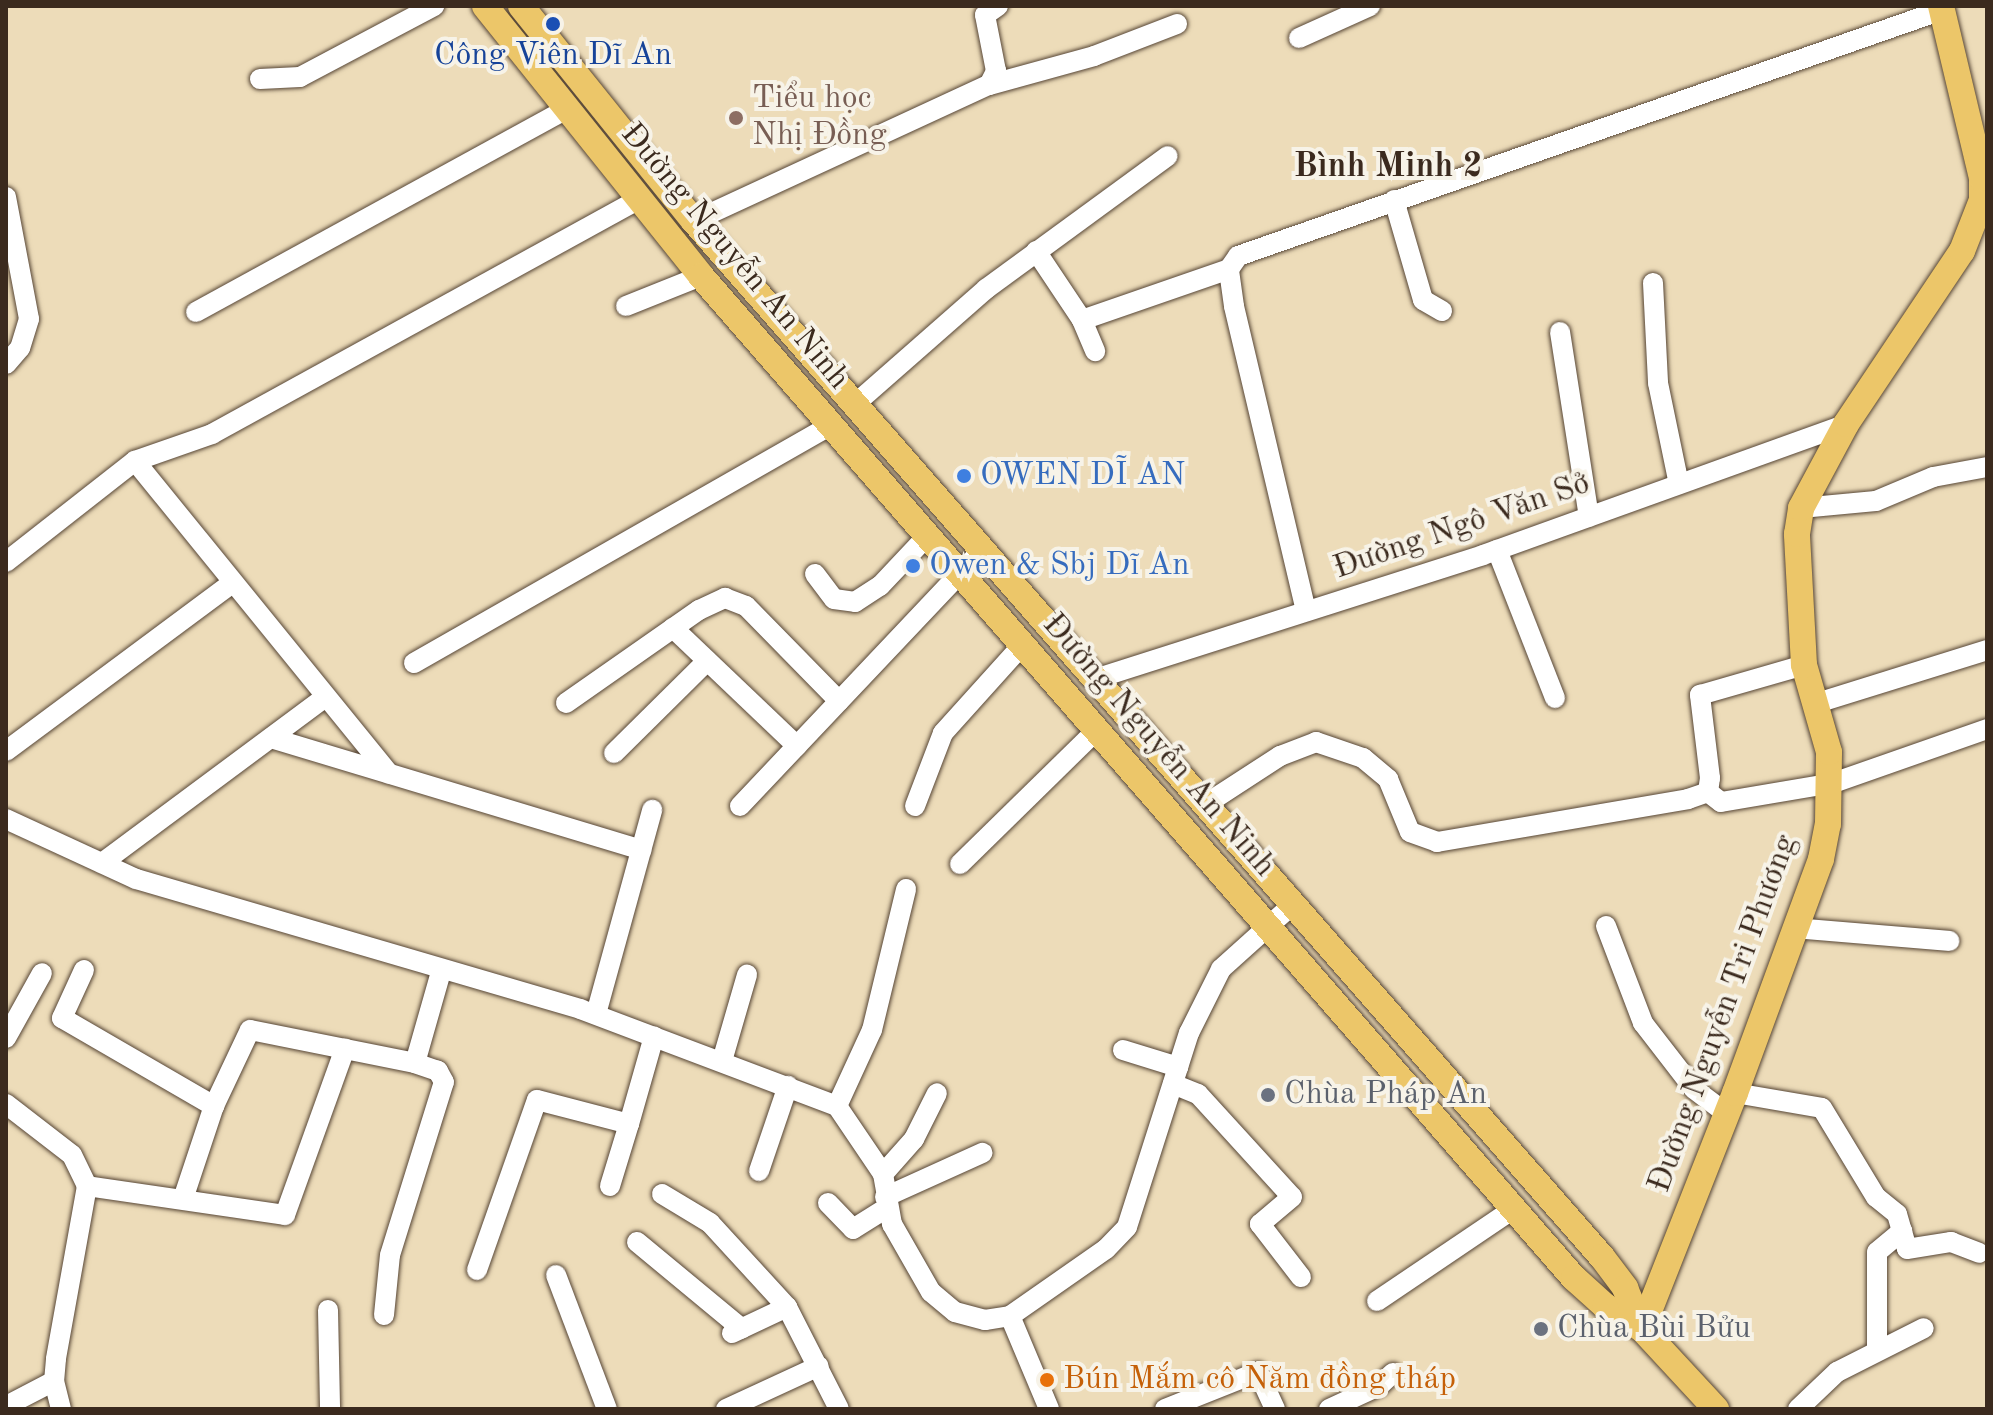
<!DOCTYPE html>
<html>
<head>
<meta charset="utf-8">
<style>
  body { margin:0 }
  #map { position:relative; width:1993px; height:1415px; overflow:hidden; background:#eddcb9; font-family:"Old Standard TT",serif }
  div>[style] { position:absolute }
  .roads { filter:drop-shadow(0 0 2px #564535) drop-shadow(0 0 2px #564535) }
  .minor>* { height:20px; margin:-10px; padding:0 10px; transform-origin:10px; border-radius:10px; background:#fff }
  .major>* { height:26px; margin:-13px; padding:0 13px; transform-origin:13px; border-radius:13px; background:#ecc669 }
  .dots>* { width:22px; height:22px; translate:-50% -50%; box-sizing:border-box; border:4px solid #f7f3e8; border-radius:50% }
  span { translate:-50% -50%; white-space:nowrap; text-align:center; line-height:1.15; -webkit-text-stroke:8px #f7f3e8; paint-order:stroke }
  .transit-label { font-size:32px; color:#164399 }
  .education-label { font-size:32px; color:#785e54 }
  .left { translate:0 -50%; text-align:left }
  .street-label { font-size:32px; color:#3b2a1e }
  .shop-label { font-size:32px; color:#366cbe }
  .worship-label { font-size:32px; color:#5b616d }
  .food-label { font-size:32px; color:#c56008 }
  .neighbourhood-label { font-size:34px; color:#3b2a1e; font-weight:700 }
  .frame { position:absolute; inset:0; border:8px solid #3b2a1e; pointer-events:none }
</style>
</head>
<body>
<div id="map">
  <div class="roads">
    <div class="minor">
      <i style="left:1299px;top:38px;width:78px;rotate:-24.3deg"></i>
      <i style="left:260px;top:79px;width:40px;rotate:-2.9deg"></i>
      <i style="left:300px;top:77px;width:152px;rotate:-27.9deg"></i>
      <i style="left:989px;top:85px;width:109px;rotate:-15.4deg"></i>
      <i style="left:1094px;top:56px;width:89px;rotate:-21.1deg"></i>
      <i style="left:6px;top:197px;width:124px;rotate:79.3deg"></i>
      <i style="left:29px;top:319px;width:30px;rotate:107deg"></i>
      <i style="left:20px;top:348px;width:21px;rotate:131deg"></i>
      <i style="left:1394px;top:200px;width:104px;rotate:73.8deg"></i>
      <i style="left:1423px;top:300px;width:22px;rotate:30deg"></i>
      <i style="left:694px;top:221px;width:325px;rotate:-24.8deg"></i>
      <i style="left:989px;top:85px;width:16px;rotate:-63deg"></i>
      <i style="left:996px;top:71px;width:57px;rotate:-101.1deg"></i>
      <i style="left:985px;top:15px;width:16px;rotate:-35deg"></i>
      <i style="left:1036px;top:251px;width:83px;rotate:56.3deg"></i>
      <i style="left:1082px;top:320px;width:34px;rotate:67deg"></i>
      <i style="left:1653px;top:283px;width:100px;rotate:87.1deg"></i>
      <i style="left:1658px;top:383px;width:103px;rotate:78.3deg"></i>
      <i style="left:626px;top:306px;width:81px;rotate:-21.8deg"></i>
      <i style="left:196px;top:312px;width:423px;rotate:-28.7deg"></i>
      <i style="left:1082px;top:320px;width:156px;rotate:-19.1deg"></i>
      <i style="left:1560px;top:332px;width:187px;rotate:81.1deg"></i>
      <i style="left:854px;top:405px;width:176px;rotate:-41.3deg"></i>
      <i style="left:986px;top:289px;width:225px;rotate:-36.2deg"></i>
      <i style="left:135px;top:461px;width:403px;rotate:50.9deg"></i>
      <i style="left:1801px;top:508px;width:75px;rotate:-5.3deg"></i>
      <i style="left:1876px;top:501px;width:62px;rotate:-22.8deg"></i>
      <i style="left:1933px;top:477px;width:55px;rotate:-10.5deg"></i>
      <i style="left:1497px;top:550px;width:159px;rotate:68.6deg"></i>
      <i style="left:6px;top:562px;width:164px;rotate:-38.1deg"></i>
      <i style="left:135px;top:461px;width:82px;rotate:-19.3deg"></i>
      <i style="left:212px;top:434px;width:485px;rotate:-28.8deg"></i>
      <i style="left:815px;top:574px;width:31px;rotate:53deg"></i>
      <i style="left:834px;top:599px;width:21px;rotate:8deg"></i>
      <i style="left:855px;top:602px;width:30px;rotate:-33deg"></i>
      <i style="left:880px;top:586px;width:71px;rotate:-46.7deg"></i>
      <i style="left:1306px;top:611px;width:313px;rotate:-103.3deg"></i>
      <i style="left:1234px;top:306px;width:37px;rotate:-98deg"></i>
      <i style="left:1229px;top:269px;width:16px;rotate:-55deg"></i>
      <i style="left:1238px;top:256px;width:746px;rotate:-19.26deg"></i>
      <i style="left:673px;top:628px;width:171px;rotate:43.6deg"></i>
      <i style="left:414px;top:663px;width:480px;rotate:-29.7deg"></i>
      <i style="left:1095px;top:679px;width:407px;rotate:-17.7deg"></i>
      <i style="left:1483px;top:555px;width:386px;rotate:-19.8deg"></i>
      <i style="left:566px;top:703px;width:162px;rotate:-35deg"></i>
      <i style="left:699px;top:610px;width:29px;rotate:-25deg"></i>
      <i style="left:725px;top:598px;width:22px;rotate:21deg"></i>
      <i style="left:746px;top:606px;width:133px;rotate:45.6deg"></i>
      <i style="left:1817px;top:703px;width:178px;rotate:-17.3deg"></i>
      <i style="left:271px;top:738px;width:387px;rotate:16.8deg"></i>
      <i style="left:6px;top:751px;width:282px;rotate:-36.6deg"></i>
      <i style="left:614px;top:753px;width:131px;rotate:-44.7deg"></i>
      <i style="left:1708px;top:792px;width:16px;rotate:38deg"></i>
      <i style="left:1721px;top:802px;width:114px;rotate:-9.6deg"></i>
      <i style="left:1833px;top:783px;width:163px;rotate:-19.3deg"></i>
      <i style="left:740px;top:806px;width:351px;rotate:-46.6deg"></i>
      <i style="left:915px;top:806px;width:78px;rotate:-69deg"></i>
      <i style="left:943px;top:733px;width:121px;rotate:-48deg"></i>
      <i style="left:1203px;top:806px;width:92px;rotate:-33deg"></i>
      <i style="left:1280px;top:756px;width:39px;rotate:-21deg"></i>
      <i style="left:1316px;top:742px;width:50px;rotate:18.8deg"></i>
      <i style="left:1363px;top:758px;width:33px;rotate:40deg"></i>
      <i style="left:1388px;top:779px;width:57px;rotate:67.5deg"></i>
      <i style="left:1410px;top:832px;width:29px;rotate:20deg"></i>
      <i style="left:1437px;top:842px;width:255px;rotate:-9.7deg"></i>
      <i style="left:1688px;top:799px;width:21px;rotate:-19deg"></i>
      <i style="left:1708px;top:792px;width:14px;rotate:-82deg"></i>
      <i style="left:1710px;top:778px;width:84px;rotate:-96.9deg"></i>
      <i style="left:1700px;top:695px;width:108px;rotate:-16.1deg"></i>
      <i style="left:6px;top:819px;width:143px;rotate:24.8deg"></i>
      <i style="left:136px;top:879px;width:463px;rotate:16.3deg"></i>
      <i style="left:580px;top:1009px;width:275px;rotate:20.7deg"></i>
      <i style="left:837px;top:1106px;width:82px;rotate:55.9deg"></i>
      <i style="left:883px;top:1174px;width:51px;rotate:79.8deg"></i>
      <i style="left:892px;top:1224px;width:78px;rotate:60.2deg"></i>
      <i style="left:931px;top:1292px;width:31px;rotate:40deg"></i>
      <i style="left:955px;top:1312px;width:31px;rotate:15deg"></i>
      <i style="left:985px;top:1320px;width:25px;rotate:-9deg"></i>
      <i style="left:1010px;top:1316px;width:117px;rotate:-34.9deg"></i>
      <i style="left:1106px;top:1249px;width:30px;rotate:-46deg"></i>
      <i style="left:1127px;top:1227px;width:204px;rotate:-72.3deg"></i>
      <i style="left:1189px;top:1033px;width:72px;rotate:-63.4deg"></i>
      <i style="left:1221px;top:969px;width:96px;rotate:-42deg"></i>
      <i style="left:102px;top:863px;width:275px;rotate:-36.6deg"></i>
      <i style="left:960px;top:864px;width:193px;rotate:-44.4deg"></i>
      <i style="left:1606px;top:926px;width:104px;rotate:69.1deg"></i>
      <i style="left:1643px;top:1023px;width:83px;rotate:52.3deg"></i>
      <i style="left:1694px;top:1089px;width:39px;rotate:37deg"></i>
      <i style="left:1795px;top:928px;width:155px;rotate:4.8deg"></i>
      <i style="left:84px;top:970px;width:53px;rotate:114.6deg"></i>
      <i style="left:62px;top:1018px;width:176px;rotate:30.1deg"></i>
      <i style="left:596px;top:1014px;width:212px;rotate:-74.6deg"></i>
      <i style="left:6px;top:1038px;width:74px;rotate:-61deg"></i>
      <i style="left:1123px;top:1050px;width:58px;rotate:17.2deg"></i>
      <i style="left:722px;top:1061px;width:90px;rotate:-73.8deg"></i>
      <i style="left:1173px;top:1084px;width:27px;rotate:22deg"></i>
      <i style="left:1198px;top:1094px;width:139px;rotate:47.6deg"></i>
      <i style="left:1292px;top:1197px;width:42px;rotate:139.8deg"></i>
      <i style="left:1260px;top:1224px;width:67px;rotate:52.3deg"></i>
      <i style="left:1735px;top:1093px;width:88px;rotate:9.8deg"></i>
      <i style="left:1822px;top:1108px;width:104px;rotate:58.8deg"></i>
      <i style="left:1876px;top:1197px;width:27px;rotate:39deg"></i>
      <i style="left:1897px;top:1214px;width:36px;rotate:74deg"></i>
      <i style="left:1907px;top:1249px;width:45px;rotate:-9deg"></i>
      <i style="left:1951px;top:1242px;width:30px;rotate:21deg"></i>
      <i style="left:6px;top:1104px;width:83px;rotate:37.7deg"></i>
      <i style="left:72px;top:1155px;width:34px;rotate:64deg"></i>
      <i style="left:87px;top:1186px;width:176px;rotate:100.2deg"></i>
      <i style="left:56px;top:1359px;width:22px;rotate:95deg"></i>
      <i style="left:54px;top:1381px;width:29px;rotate:76deg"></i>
      <i style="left:837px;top:1106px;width:84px;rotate:-65.3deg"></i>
      <i style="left:872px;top:1030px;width:145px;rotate:-76.4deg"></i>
      <i style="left:759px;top:1171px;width:90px;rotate:-71.2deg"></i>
      <i style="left:883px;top:1174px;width:47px;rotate:-48.5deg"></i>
      <i style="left:914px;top:1139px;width:51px;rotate:-63.4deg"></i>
      <i style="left:87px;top:1186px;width:200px;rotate:8.3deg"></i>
      <i style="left:285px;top:1215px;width:177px;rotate:-70.2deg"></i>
      <i style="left:610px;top:1186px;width:65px;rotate:-73deg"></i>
      <i style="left:662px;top:1194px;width:56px;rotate:31.1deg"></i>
      <i style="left:710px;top:1223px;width:114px;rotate:47.5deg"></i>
      <i style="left:885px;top:1197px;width:107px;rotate:-24.4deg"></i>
      <i style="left:183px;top:1199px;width:98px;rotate:-71.6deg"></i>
      <i style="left:214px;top:1106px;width:84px;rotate:-64.7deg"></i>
      <i style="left:250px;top:1030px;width:168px;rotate:11.3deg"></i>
      <i style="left:828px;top:1203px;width:36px;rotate:46deg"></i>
      <i style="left:853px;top:1229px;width:40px;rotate:-32deg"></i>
      <i style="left:637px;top:1242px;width:136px;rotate:39.6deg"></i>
      <i style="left:477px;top:1270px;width:180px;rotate:-70.6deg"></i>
      <i style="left:537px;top:1100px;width:95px;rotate:14.6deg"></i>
      <i style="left:629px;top:1124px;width:91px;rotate:-74.1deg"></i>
      <i style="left:556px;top:1275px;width:143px;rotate:69.2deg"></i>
      <i style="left:1377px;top:1301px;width:166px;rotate:-34deg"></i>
      <i style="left:328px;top:1310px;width:99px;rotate:88.8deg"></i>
      <i style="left:384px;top:1315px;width:60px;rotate:-84.3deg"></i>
      <i style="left:390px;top:1255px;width:181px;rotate:-72.7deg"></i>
      <i style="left:444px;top:1082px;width:13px;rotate:-119deg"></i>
      <i style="left:438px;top:1071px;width:24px;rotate:-161deg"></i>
      <i style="left:415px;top:1063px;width:95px;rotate:-74.1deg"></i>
      <i style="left:1010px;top:1316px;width:101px;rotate:67.2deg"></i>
      <i style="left:732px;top:1333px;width:61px;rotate:-25.3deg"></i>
      <i style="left:787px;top:1307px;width:114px;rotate:63deg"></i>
      <i style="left:1877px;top:1351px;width:99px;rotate:-90deg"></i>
      <i style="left:1877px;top:1252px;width:33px;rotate:-40deg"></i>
      <i style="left:6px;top:1406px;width:54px;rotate:-27.5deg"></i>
      <i style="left:726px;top:1409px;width:102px;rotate:-24.8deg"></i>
      <i style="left:1165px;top:1409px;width:100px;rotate:-21.7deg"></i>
      <i style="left:1258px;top:1372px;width:41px;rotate:65.3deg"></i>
      <i style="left:1329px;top:1409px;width:55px;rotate:-24.7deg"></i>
      <i style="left:1379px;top:1386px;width:19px;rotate:-43deg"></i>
      <i style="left:1798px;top:1409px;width:54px;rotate:-43.5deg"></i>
      <i style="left:1837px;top:1372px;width:97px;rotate:-26.8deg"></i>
    </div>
    <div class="major">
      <i style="left:485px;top:6px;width:346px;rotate:51.3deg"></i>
      <i style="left:701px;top:276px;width:1329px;rotate:48.94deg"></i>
      <i style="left:1574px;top:1278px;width:42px;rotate:42.1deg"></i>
      <i style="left:1605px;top:1306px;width:44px;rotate:31.9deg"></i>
      <i style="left:1642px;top:1329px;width:109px;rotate:47.2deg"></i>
      <i style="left:521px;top:6px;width:276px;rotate:51.2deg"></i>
      <i style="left:694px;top:221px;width:1378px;rotate:48.77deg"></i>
      <i style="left:1602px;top:1257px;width:39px;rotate:53deg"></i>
      <i style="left:1625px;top:1288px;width:44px;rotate:67.5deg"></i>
      <i style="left:1642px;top:1329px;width:254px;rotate:-68.5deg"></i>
      <i style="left:1735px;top:1093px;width:249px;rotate:-69.8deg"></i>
      <i style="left:1821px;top:859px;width:36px;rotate:-79deg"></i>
      <i style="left:1828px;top:824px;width:72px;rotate:-89.2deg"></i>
      <i style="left:1829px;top:752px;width:91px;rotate:-106deg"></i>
      <i style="left:1804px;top:665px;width:131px;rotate:-93.1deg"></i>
      <i style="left:1797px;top:534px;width:26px;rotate:-81deg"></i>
      <i style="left:1801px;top:508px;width:95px;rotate:-61.8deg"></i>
      <i style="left:1846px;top:424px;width:208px;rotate:-56.2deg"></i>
      <i style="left:1962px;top:251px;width:55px;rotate:-68.6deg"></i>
      <i style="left:1982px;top:200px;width:22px;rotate:-90deg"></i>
      <i style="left:1982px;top:178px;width:177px;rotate:-103.4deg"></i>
    </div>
  </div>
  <div class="dots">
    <i style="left:553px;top:24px;background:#1a4fb4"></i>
    <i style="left:736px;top:118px;background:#8d6e63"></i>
    <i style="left:964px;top:476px;background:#3f7fe0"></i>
    <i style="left:913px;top:566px;background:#3f7fe0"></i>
    <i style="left:1268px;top:1095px;background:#6b7280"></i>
    <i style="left:1541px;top:1329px;background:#6b7280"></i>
    <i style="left:1047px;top:1380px;background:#e8710a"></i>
  </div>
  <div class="transit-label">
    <span style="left:553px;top:56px">Công Viên Dĩ An</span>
  </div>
  <div class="education-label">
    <span class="left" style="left:752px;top:118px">Tiểu học<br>Nhị Đồng</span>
  </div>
  <div class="street-label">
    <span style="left:734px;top:257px;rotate:50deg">Đường Nguyễn An Ninh</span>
    <span style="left:1462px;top:527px;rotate:-19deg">Đường Ngô Văn Sở</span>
    <span style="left:1158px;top:746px;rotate:49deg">Đường Nguyễn An Ninh</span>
    <span style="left:1724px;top:1014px;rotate:-70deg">Đường Nguyễn Tri Phương</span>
  </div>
  <div class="shop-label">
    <span class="left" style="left:980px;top:476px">OWEN DĨ AN</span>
    <span class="left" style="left:929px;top:566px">Owen &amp; Sbj Dĩ An</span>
  </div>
  <div class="worship-label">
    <span class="left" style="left:1284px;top:1095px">Chùa Pháp An</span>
    <span class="left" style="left:1557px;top:1329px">Chùa Bùi Bửu</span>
  </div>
  <div class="food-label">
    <span class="left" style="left:1063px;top:1380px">Bún Mắm cô Năm đồng tháp</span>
  </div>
  <div class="neighbourhood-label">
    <span style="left:1388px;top:168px">Bình Minh 2</span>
  </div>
  <div class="frame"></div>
</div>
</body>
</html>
